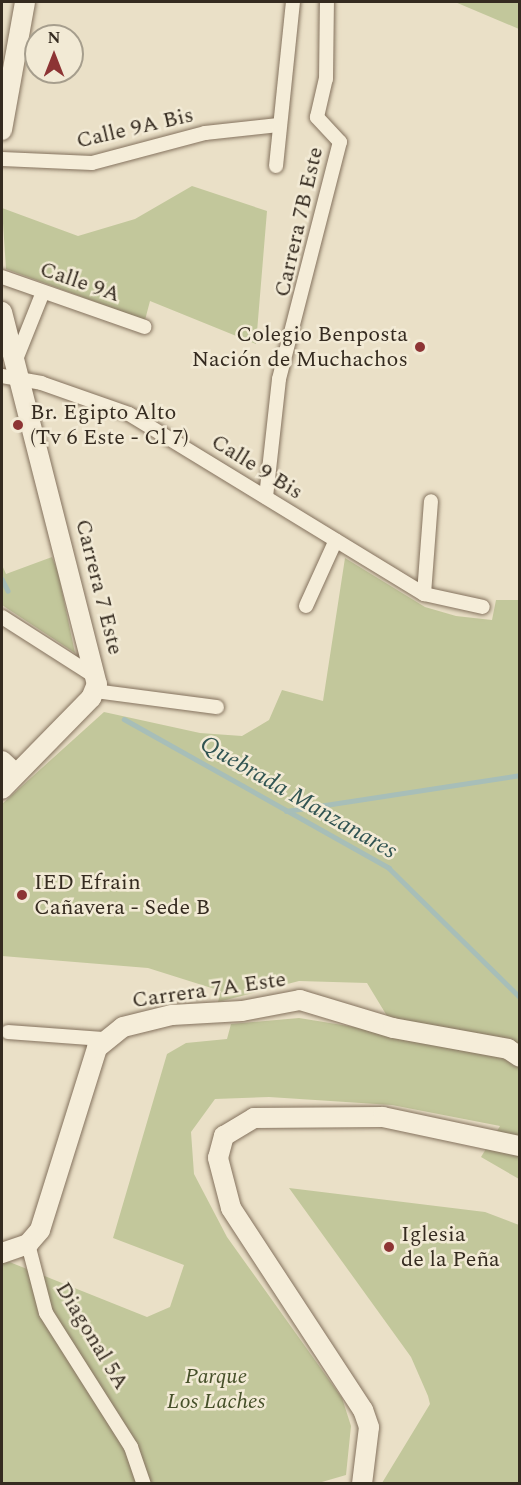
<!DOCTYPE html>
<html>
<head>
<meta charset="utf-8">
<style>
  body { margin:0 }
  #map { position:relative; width:521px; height:1485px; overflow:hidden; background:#eae0c7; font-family:Spectral,serif }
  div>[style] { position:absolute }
  .green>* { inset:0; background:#c2c79b }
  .stream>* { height:4.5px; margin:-2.25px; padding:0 2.25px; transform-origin:2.25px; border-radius:2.25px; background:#a7beb8 }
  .roads { filter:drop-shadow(0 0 2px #84725e) drop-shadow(0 0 2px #84725e) }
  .street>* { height:14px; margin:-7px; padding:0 7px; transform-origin:7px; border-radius:7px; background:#f5edd9 }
  .secondary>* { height:20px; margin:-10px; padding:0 10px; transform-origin:10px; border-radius:10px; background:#f5edd9 }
  .dots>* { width:16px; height:16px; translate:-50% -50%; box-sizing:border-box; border:3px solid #f2ead5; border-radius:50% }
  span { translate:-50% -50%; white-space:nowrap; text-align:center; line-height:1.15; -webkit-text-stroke:5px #f2ead5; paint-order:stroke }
  .street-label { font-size:22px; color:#352b20 }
  .poi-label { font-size:22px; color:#352b20 }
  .right { translate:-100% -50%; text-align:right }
  .left { translate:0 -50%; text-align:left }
  .park-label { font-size:22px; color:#465029; font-style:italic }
  .water-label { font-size:24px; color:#315452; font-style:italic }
  .frame { position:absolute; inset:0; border:3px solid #352b20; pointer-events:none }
  .north { position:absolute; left:24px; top:24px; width:60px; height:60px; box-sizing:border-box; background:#f2ead5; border:2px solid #a69e8d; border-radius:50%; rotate:0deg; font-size:16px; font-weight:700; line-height:24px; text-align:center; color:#352b20 }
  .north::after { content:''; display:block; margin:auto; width:21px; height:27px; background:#8d3434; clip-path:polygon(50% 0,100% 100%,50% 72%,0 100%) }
</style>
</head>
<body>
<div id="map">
  <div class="green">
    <i style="clip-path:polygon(455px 2px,519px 2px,519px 29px)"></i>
    <i style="clip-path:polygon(192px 186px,267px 211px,256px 344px,150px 301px,145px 320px,6px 269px,2px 208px,78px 236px,135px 219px)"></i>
    <i style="clip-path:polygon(52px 557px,58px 572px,75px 653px,2px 605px,2px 565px,6px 574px)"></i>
    <i style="clip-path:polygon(345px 558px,425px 607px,456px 616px,492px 620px,496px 600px,519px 600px,519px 1179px,481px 1157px,500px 1126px,392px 1105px,269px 1097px,215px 1099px,191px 1132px,194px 1174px,227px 1237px,342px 1398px,351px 1426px,346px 1475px,315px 1484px,2px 1483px,2px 1259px,147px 1317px,170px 1307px,184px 1265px,113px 1238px,167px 1054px,186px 1043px,227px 1039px,231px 1024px,299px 1018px,398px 1034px,367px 983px,299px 981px,218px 1002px,221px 991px,148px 968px,2px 956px,2px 804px,104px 712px,200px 733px,242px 736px,269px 720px,282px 690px,323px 701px)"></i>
    <i style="clip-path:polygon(289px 1188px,485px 1212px,519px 1225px,519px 1483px,382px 1483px,430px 1404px,428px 1396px,411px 1357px)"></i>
  </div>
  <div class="stream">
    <i style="left:2px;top:579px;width:13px;rotate:63deg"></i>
    <i style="left:124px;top:719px;width:304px;rotate:29.3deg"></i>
    <i style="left:389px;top:868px;width:184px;rotate:44.6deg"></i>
    <i style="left:286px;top:811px;width:237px;rotate:-8.7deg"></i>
  </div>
  <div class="roads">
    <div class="street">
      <i style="left:2px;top:159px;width:90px;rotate:2.5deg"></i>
      <i style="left:92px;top:163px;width:117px;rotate:-14.9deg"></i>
      <i style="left:205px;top:133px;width:74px;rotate:-6.2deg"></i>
      <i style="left:276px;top:166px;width:165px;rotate:-84.1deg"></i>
      <i style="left:2px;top:277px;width:151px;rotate:19.3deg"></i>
      <i style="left:15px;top:362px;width:75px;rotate:-68.2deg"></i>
      <i style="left:2px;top:376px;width:40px;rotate:10deg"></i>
      <i style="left:41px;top:383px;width:93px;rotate:19.4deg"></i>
      <i style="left:129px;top:414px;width:346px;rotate:31.4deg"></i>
      <i style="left:424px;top:594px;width:60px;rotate:12.4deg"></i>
      <i style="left:266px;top:497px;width:119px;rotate:-83.7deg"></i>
      <i style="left:279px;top:379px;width:245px;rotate:-75.6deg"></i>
      <i style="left:340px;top:142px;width:34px;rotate:-133deg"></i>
      <i style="left:317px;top:117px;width:39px;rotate:-77deg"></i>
      <i style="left:326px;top:79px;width:77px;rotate:-89.3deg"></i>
      <i style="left:424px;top:594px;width:93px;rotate:-85.7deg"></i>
      <i style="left:306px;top:606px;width:72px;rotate:-65.6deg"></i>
      <i style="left:2px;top:617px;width:112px;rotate:32.6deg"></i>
      <i style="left:95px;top:691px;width:123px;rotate:7.5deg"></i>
      <i style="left:8px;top:1032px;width:95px;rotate:4.2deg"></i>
      <i style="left:28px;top:1244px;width:71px;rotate:75.4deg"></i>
      <i style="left:46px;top:1313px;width:159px;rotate:57.6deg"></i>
      <i style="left:131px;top:1447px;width:39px;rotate:71deg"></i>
    </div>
    <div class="secondary">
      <i style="left:2px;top:130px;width:130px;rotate:-79.8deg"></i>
      <i style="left:2px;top:312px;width:384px;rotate:75.7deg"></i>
      <i style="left:97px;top:684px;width:15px;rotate:113deg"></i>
      <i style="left:91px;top:698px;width:127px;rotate:134.4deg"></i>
      <i style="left:2px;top:761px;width:19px;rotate:43deg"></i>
      <i style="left:2px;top:1253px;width:28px;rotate:-19deg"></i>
      <i style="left:28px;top:1244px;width:18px;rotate:-49deg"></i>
      <i style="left:40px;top:1230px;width:191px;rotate:-72.6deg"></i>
      <i style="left:97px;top:1048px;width:33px;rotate:-39deg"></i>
      <i style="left:123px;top:1027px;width:50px;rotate:-13.8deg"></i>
      <i style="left:172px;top:1015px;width:70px;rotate:-3.3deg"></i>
      <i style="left:242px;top:1011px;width:59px;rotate:-10.7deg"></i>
      <i style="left:300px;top:1000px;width:97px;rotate:16.8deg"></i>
      <i style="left:393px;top:1028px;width:117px;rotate:10.3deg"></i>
      <i style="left:508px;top:1049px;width:14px;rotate:34deg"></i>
      <i style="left:362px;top:1484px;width:57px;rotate:-83deg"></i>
      <i style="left:369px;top:1427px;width:18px;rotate:-109deg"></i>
      <i style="left:363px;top:1410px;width:241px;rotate:-123.2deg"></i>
      <i style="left:231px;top:1208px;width:52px;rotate:-104.6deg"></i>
      <i style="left:218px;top:1158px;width:23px;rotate:-75deg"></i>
      <i style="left:224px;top:1136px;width:35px;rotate:-31deg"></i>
      <i style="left:254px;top:1118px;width:129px;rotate:-0.4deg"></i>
      <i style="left:383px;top:1117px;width:140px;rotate:12deg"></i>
    </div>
  </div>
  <div class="dots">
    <i style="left:420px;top:347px;background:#8d3434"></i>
    <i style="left:18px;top:425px;background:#8d3434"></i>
    <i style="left:22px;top:895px;background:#8d3434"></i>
    <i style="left:389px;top:1247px;background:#8d3434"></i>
  </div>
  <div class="street-label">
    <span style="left:135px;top:128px;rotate:-13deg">Calle 9A Bis</span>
    <span style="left:299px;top:222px;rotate:-77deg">Carrera 7B Este</span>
    <span style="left:80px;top:282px;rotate:19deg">Calle 9A</span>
    <span style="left:257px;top:467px;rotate:32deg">Calle 9 Bis</span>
    <span style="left:99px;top:587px;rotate:76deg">Carrera 7 Este</span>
    <span style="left:209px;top:990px;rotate:-8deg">Carrera 7A Este</span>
    <span style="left:92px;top:1336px;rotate:59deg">Diagonal 5A</span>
  </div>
  <div class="poi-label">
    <span class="right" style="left:408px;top:347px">Colegio Benposta<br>Nación de Muchachos</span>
    <span class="left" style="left:30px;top:425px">Br. Egipto Alto<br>(Tv 6 Este - Cl 7)</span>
    <span class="left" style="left:34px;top:895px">IED Efrain<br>Cañavera - Sede B</span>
    <span class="left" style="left:401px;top:1247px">Iglesia<br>de la Peña</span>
  </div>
  <div class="park-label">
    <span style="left:216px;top:1389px">Parque<br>Los Laches</span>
  </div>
  <div class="water-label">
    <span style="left:298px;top:798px;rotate:30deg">Quebrada Manzanares</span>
  </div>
  <div class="frame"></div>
  <div class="north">N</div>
</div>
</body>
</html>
